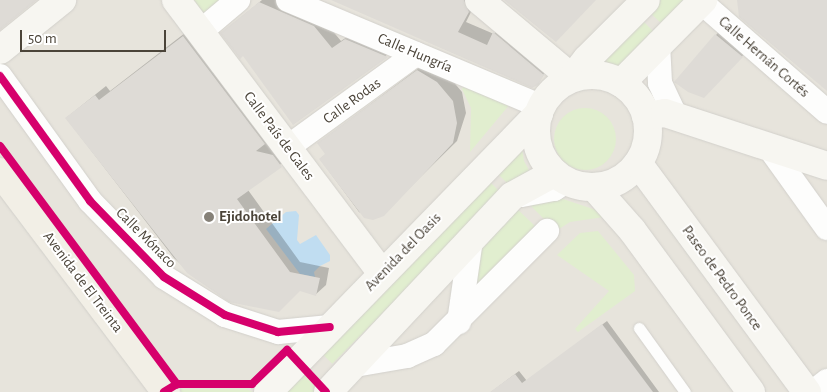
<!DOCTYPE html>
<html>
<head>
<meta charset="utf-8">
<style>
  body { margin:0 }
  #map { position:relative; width:827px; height:392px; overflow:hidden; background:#f4f2ee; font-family:"Alegreya Sans",sans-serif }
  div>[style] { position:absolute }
  .residential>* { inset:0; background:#e7e4dc; transform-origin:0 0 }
  .green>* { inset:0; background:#e1eecf; transform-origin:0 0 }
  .round { border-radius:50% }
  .water>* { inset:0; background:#c0ddf1 }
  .shadow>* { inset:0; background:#0003 }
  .building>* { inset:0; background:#dedbd6 }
  .roads { filter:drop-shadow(0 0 1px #d2d0cb) drop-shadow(0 0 1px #d2d0cb) }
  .lane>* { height:11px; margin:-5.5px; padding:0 5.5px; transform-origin:5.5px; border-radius:5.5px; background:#fdfdfc }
  .street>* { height:24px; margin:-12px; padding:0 12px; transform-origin:12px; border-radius:12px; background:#fdfdfc }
  .secondary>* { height:28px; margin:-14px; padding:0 14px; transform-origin:14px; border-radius:14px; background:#f7f6f1 }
  .secondary>.ring { margin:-14px; padding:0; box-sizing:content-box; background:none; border:28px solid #f7f6f1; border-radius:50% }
  .primary>* { height:28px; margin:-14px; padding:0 14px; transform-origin:14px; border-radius:14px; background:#f2efe6 }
  .cycleway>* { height:8px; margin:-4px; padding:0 4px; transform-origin:4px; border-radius:4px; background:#d6006c }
  .dots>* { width:14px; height:14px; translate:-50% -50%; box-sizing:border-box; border:2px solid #fff; border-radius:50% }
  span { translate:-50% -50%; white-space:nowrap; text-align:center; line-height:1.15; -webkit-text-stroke:4px #fff; paint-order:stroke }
  .street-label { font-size:15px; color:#4b4439 }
  .poi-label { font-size:15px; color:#4b4439; font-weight:700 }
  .left { translate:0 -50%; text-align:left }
  .scale { position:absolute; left:20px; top:30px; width:146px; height:22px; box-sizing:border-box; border:2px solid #4b4439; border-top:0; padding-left:6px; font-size:15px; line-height:18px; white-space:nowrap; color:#4b4439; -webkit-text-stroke:4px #fff; paint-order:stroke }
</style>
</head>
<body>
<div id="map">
  <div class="residential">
    <i style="left:0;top:0;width:827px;height:392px"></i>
  </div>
  <div class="green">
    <i style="clip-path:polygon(176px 0,238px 0,200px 32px)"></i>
    <i style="clip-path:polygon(657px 0,684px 0,661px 23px,647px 10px)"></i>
    <i style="clip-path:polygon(639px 17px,654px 32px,612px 76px,587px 71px)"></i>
    <i style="clip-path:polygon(466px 83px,510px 104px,470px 152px,471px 108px,462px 89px)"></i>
    <i class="round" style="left:554px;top:108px;width:62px;height:62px"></i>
    <i style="clip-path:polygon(521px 142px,524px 161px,531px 174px,510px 186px,494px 170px)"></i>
    <i style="left:485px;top:177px;width:24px;height:240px;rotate:45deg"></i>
    <i style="clip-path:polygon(554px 196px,596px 210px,604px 217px,570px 222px,556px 231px,525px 200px)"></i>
    <i style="clip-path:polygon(515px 207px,535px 226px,467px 298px,482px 242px)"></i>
    <i style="clip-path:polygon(598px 231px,634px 275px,635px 291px,578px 332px,575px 329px,609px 291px,557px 255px,580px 233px)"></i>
    <i style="clip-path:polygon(302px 372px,318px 390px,316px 392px,282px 392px)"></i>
    <i style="clip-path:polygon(181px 389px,246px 389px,253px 392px,176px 392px)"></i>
  </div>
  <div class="water">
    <i style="clip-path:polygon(296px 211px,299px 215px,297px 240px,300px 244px,316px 235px,330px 255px,330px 261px,320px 266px,314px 272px,315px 277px,300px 274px,266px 229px,286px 212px)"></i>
  </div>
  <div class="shadow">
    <i style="clip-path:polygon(262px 0,281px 0,322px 18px,341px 41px,354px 32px,395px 49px,293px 123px,243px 54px,222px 33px)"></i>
    <i style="clip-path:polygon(334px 0,477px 0,466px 22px,494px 34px,504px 23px,552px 64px,542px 76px)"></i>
    <i style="clip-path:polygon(194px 26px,291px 156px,248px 190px,300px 262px,329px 268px,326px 285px,315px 295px,300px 290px,196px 278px,174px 258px,66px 118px,106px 86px,110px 91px)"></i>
    <i style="clip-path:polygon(723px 27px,750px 48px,712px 88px,676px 81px)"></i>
    <i style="clip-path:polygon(428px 61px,446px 73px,462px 92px,466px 113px,457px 141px,380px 217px,370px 218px,359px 212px,320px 159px,327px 153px,319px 143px)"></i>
    <i style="clip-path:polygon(607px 321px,659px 392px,491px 392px,519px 371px,527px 381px)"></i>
  </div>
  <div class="building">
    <i style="clip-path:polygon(0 0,37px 0,0 30px)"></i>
    <i style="clip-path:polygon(331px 0,464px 0,469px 12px,458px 32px,487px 45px,493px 32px,544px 75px,538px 85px,532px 88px)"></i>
    <i style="clip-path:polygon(504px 0,596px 0,556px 42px)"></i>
    <i style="clip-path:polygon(737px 0,827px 0,827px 91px,739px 17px)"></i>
    <i style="clip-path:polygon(259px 2px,314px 26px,332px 48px,345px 39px,388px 57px,293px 125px,243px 56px,240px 59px,220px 33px)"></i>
    <i style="clip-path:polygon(715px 34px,743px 57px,704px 98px,688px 92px,674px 82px)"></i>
    <i style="clip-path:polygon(183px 36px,265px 144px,256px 151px,273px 155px,282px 167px,237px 199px,290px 272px,320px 278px,316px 296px,300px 291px,279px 312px,229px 302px,187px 273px,65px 118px,95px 95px,99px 100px)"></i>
    <i style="clip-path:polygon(417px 70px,437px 82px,453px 101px,457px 123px,453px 143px,384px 216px,373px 220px,364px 218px,319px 159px,325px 154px,317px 143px)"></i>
    <i style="clip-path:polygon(602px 324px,653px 392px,490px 392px,515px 374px,522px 383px)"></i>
  </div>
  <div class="roads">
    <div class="lane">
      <i style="left:639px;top:328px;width:79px;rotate:54.3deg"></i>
    </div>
    <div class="street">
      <i style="left:288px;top:0;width:276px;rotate:22.8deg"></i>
      <i style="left:701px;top:2px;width:167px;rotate:41.1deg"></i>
      <i style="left:200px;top:32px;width:50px;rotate:-40.1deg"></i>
      <i style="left:658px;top:43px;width:40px;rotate:87.1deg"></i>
      <i style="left:660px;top:83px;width:38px;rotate:65deg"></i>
      <i style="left:0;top:76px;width:154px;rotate:54.2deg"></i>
      <i style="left:90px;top:201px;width:106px;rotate:45.8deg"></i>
      <i style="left:164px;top:277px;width:72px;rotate:31.9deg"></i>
      <i style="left:225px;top:315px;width:56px;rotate:17.8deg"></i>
      <i style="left:278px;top:332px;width:52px;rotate:-5.5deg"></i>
      <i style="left:768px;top:146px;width:101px;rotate:54.3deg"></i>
      <i style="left:288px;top:147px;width:158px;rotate:-36deg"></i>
      <i style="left:522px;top:195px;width:33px;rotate:-11deg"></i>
      <i style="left:554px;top:189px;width:15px;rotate:-32deg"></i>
      <i style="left:459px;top:322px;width:83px;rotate:-81.7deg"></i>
      <i style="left:355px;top:365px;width:53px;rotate:-9.8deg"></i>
      <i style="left:407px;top:356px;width:30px;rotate:-24deg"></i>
      <i style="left:434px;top:344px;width:160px;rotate:-45deg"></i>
      <i style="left:813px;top:392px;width:18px;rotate:-38deg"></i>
    </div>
    <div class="secondary">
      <i style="left:176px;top:0;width:342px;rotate:53deg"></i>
      <i style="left:479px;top:0;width:121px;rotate:40deg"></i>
      <i style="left:0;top:50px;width:80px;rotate:-38.9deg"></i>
      <i class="ring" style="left:536px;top:75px;width:84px;height:84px"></i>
      <i style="left:572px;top:78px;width:24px;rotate:-52deg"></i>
      <i style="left:587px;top:59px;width:83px;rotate:-45deg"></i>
      <i style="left:621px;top:83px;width:117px;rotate:-45.3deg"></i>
      <i style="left:646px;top:116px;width:19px;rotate:-9deg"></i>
      <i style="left:665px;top:113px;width:170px;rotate:18.1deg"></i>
      <i style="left:638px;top:163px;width:285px;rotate:53.6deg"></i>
      <i style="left:594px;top:187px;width:57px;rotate:48.5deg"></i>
      <i style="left:632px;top:230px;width:201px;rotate:53.7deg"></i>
      <i style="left:268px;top:392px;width:389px;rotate:-45.8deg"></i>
      <i style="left:328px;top:392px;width:269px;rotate:-46.8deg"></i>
      <i style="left:512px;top:196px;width:48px;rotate:-28.7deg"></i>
    </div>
    <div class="primary">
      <i style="left:0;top:172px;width:276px;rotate:53deg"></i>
    </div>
  </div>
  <div class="cycleway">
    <i style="left:0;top:76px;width:154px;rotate:54.2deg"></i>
    <i style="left:90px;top:201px;width:106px;rotate:45.8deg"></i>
    <i style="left:164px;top:277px;width:72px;rotate:31.9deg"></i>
    <i style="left:225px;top:315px;width:56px;rotate:17.8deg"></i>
    <i style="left:278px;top:332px;width:52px;rotate:-5.5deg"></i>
    <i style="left:0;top:146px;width:297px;rotate:53.4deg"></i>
    <i style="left:164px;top:392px;width:15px;rotate:-32deg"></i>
    <i style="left:177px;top:384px;width:75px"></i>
    <i style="left:252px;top:384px;width:49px;rotate:-44.2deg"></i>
    <i style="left:287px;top:350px;width:57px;rotate:47.1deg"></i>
  </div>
  <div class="dots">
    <i style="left:209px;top:217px;background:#868178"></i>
  </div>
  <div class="street-label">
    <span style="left:415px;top:53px;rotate:23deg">Calle Hungría</span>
    <span style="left:764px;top:57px;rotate:41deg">Calle Hernán Cortés</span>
    <span style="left:352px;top:101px;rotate:-36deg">Calle Rodas</span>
    <span style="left:279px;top:136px;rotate:53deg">Calle País de Gales</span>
    <span style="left:146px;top:238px;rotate:45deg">Calle Mónaco</span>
    <span style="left:403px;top:252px;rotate:-46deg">Avenida del Oasis</span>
    <span style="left:722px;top:278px;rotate:54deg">Paseo de Pedro Ponce</span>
    <span style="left:83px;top:282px;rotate:53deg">Avenida de El Treinta</span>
  </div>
  <div class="poi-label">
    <span class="left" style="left:219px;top:217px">Ejidohotel</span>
  </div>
  <div class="scale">50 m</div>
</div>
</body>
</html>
